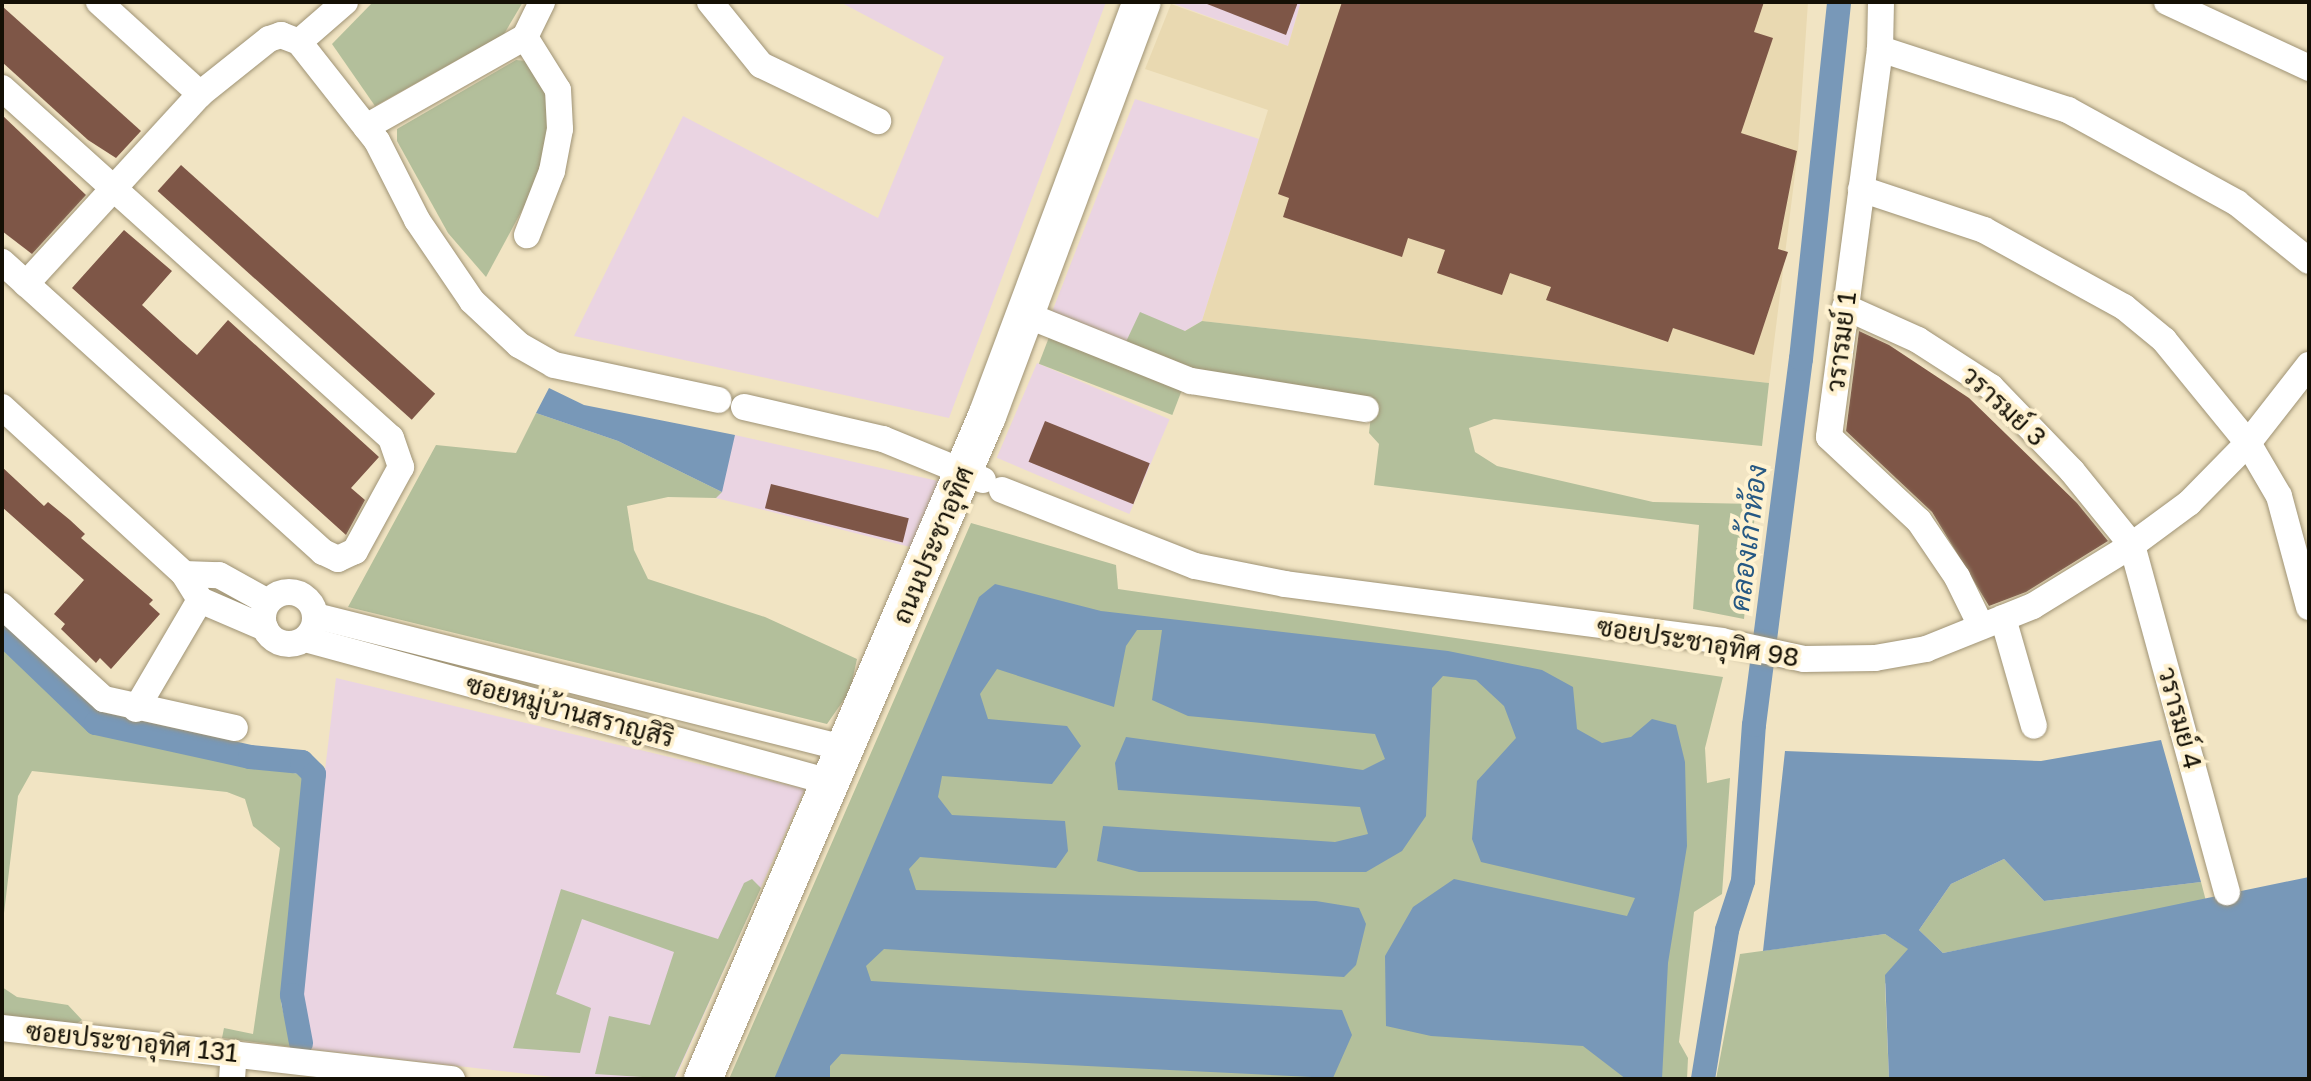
<!DOCTYPE html>
<html>
<head>
<meta charset="utf-8">
<style>
  body { margin:0 }
  #map { position:relative; width:2311px; height:1081px; overflow:hidden; background:#f1e4c3; font-family:"Golos Text",Sarabun,sans-serif }
  div>[style] { position:absolute }
  .commercial>* { inset:0; background:#ead4e2; transform-origin:0 0 }
  .built>* { inset:0; background:#e9d9b1 }
  .green>* { inset:0; background:#b3bf9b; transform-origin:0 0 }
  .water>* { inset:0; background:#7898b8 }
  .canal>* { height:24px; margin:-12px; padding:0 12px; transform-origin:12px; border-radius:12px; background:#7898b8 }
  .building>* { inset:0; background:#7e5647; transform-origin:0 0 }
  .roads { filter:drop-shadow(0 0 2px #9f9375) drop-shadow(0 0 2px #9f9375) }
  .minor>* { height:26px; margin:-13px; padding:0 13px; transform-origin:13px; border-radius:13px; background:#fff }
  .minor>.ring { margin:-13px; padding:0; box-sizing:content-box; background:none; border:26px solid #fff; border-radius:50% }
  .secondary>* { height:38px; margin:-19px; padding:0 19px; transform-origin:19px; border-radius:19px; background:#fff }
  span { translate:-50% -50%; white-space:nowrap; text-align:center; line-height:1.15; -webkit-text-stroke:8px #fff2d0; paint-order:stroke }
  .street-label { font-size:26px; color:#141005 }
  .water-label { font-size:28px; color:#265883; font-style:italic }
  .frame { position:absolute; inset:0; border:4px solid #141005; pointer-events:none }
</style>
</head>
<body>
<div id="map">
  <div class="commercial">
    <i style="clip-path:polygon(840px 2px,1106px 2px,949px 418px,574px 336px,683px 116px,878px 218px,944px 57px)"></i>
    <i style="clip-path:polygon(1169px 2px,1301px 2px,1288px 46px)"></i>
    <i style="clip-path:polygon(1135px 99px,1259px 139px,1202px 321px,1185px 331px,1124px 346px,1050px 317px)"></i>
    <i style="left:1037px;top:363px;width:144px;height:103px;rotate:23deg"></i>
    <i style="clip-path:polygon(735px 435px,938px 481px,925px 530px,914px 548px,716px 498px)"></i>
    <i style="clip-path:polygon(336px 678px,805px 789px,675px 1079px,570px 1079px,292px 1047px)"></i>
  </div>
  <div class="built">
    <i style="clip-path:polygon(1301px 2px,1808px 2px,1798px 150px,1769px 383px,1202px 321px,1268px 110px,1145px 69px,1171px 4px,1288px 46px)"></i>
  </div>
  <div class="green">
    <i style="clip-path:polygon(373px 2px,523px 2px,504px 34px,375px 106px,332px 44px)"></i>
    <i style="clip-path:polygon(516px 60px,527px 61px,547px 96px,548px 162px,486px 277px,448px 233px,397px 141px,397px 129px)"></i>
    <i style="clip-path:polygon(1140px 312px,1185px 331px,1202px 321px,1769px 383px,1762px 446px,1494px 419px,1469px 428px,1475px 452px,1497px 466px,1653px 502px,1756px 504px,1744px 619px,1693px 609px,1699px 525px,1374px 485px,1379px 444px,1369px 433px,1373px 398px,1197px 374px,1124px 346px)"></i>
    <i style="left:1051px;top:332px;width:143px;height:34px;rotate:21deg"></i>
    <i style="clip-path:polygon(536px 413px,618px 441px,722px 492px,716px 498px,668px 497px,627px 506px,634px 550px,648px 579px,765px 617px,857px 659px,850px 691px,827px 724px,348px 607px,436px 445px,516px 453px)"></i>
    <i style="clip-path:polygon(971px 523px,1116px 565px,1118px 589px,1723px 677px,1705px 748px,1707px 783px,1730px 778px,1722px 894px,1694px 912px,1679px 1042px,1688px 1058px,1687px 1079px,729px 1079px)"></i>
    <i style="clip-path:polygon(2px 644px,88px 726px,306px 776px,281px 1003px,292px 1047px,222px 1038px,224px 1028px,253px 1034px,280px 848px,253px 826px,245px 799px,227px 792px,32px 771px,18px 796px,2px 930px)"></i>
    <i style="clip-path:polygon(2004px 859px,2044px 901px,2201px 882px,2206px 901px,1943px 953px,1919px 930px,1951px 884px)"></i>
    <i style="clip-path:polygon(752px 879px,761px 888px,674px 1079px,595px 1074px,609px 1016px,650px 1025px,674px 952px,582px 919px,556px 994px,591px 1008px,580px 1053px,513px 1048px,561px 889px,718px 939px,744px 883px)"></i>
    <i style="clip-path:polygon(1885px 934px,1909px 949px,1885px 984px,1889px 1079px,1716px 1079px,1740px 954px)"></i>
    <i style="clip-path:polygon(2px 987px,17px 997px,68px 1005px,82px 1020px,70px 1028px,2px 1018px)"></i>
  </div>
  <div class="water">
    <i style="clip-path:polygon(549px 388px,584px 405px,735px 435px,722px 492px,618px 441px,536px 413px)"></i>
    <i style="clip-path:polygon(995px 584px,1101px 611px,1448px 651px,1542px 670px,1573px 687px,1577px 729px,1602px 743px,1631px 737px,1652px 719px,1676px 725px,1685px 762px,1687px 846px,1668px 963px,1662px 1079px,1626px 1079px,1583px 1046px,1431px 1036px,1386px 1026px,1385px 956px,1413px 907px,1454px 879px,1627px 916px,1635px 898px,1481px 862px,1472px 839px,1477px 781px,1516px 738px,1504px 706px,1476px 680px,1443px 676px,1432px 688px,1426px 816px,1402px 851px,1366px 872px,1139px 872px,1097px 861px,1103px 826px,1335px 842px,1368px 834px,1360px 807px,1118px 790px,1115px 763px,1126px 737px,1363px 770px,1385px 759px,1375px 734px,1188px 716px,1152px 700px,1162px 630px,1137px 630px,1126px 646px,1114px 707px,997px 669px,980px 694px,988px 719px,1067px 726px,1081px 746px,1052px 784px,942px 776px,938px 797px,952px 815px,1065px 821px,1068px 851px,1056px 868px,920px 857px,909px 869px,916px 890px,1316px 901px,1359px 908px,1366px 924px,1356px 965px,1344px 977px,884px 949px,866px 966px,871px 981px,1342px 1010px,1352px 1035px,1333px 1078px,841px 1054px,830px 1066px,830px 1079px,774px 1079px,979px 597px)"></i>
    <i style="clip-path:polygon(2161px 740px,2201px 882px,2044px 901px,2004px 859px,1951px 884px,1919px 930px,1943px 953px,2309px 877px,2309px 1079px,1889px 1079px,1885px 975px,1908px 949px,1885px 934px,1763px 951px,1785px 751px,2041px 761px)"></i>
  </div>
  <div class="canal">
    <i style="left:2px;top:633px;width:130px;rotate:43.8deg"></i>
    <i style="left:96px;top:723px;width:158px;rotate:12.4deg"></i>
    <i style="left:250px;top:757px;width:52px;rotate:5.5deg"></i>
    <i style="left:302px;top:762px;width:17px;rotate:45deg"></i>
    <i style="left:314px;top:774px;width:222px;rotate:95.7deg"></i>
    <i style="left:292px;top:995px;width:49px;rotate:79.4deg"></i>
    <i style="left:1703px;top:1079px;width:151px;rotate:-80.8deg"></i>
    <i style="left:1727px;top:930px;width:52px;rotate:-71.9deg"></i>
    <i style="left:1743px;top:881px;width:156px;rotate:-86deg"></i>
    <i style="left:1754px;top:725px;width:369px;rotate:-82.7deg"></i>
    <i style="left:1801px;top:359px;width:359px;rotate:-83.9deg"></i>
  </div>
  <div class="building">
    <i style="clip-path:polygon(1202px 2px,1298px 2px,1286px 35px)"></i>
    <i style="clip-path:polygon(1342px 2px,1764px 2px,1754px 32px,1773px 38px,1741px 133px,1797px 151px,1778px 249px,1788px 252px,1754px 355px,1673px 328px,1668px 342px,1546px 300px,1551px 287px,1510px 273px,1502px 295px,1437px 273px,1445px 250px,1408px 238px,1402px 257px,1283px 217px,1289px 198px,1278px 194px)"></i>
    <i style="clip-path:polygon(2px 6px,141px 131px,116px 158px,88px 140px,2px 62px)"></i>
    <i style="clip-path:polygon(2px 115px,86px 195px,32px 254px,2px 231px)"></i>
    <i style="left:181px;top:165px;width:342px;height:35px;rotate:42deg"></i>
    <i style="clip-path:polygon(124px 230px,172px 271px,142px 305px,180px 340px,197px 355px,228px 320px,379px 457px,351px 488px,365px 500px,346px 535px,72px 288px)"></i>
    <i style="clip-path:polygon(1859px 331px,1889px 345px,1969px 398px,2077px 503px,2108px 541px,2026px 592px,1989px 606px,1932px 512px,1846px 431px)"></i>
    <i style="left:1045px;top:421px;width:113px;height:44px;rotate:22deg"></i>
    <i style="clip-path:polygon(2px 467px,44px 506px,48px 502px,70px 520px,85px 534px,81px 538px,153px 600px,149px 604px,160px 614px,111px 669px,100px 658px,96px 663px,61px 629px,65px 624px,54px 614px,84px 580px,2px 507px)"></i>
    <i style="left:771px;top:484px;width:142px;height:25px;rotate:14deg"></i>
  </div>
  <div class="roads">
    <div class="minor">
      <i style="left:99px;top:2px;width:137px;rotate:42.3deg"></i>
      <i style="left:345px;top:2px;width:61px;rotate:139deg"></i>
      <i style="left:299px;top:42px;width:126px;rotate:51.8deg"></i>
      <i style="left:377px;top:141px;width:89px;rotate:63.1deg"></i>
      <i style="left:417px;top:220px;width:98px;rotate:55.8deg"></i>
      <i style="left:472px;top:301px;width:64px;rotate:43.1deg"></i>
      <i style="left:519px;top:345px;width:40px;rotate:29.7deg"></i>
      <i style="left:554px;top:365px;width:168px;rotate:12deg"></i>
      <i style="left:710px;top:2px;width:81px;rotate:51deg"></i>
      <i style="left:761px;top:65px;width:130px;rotate:25.6deg"></i>
      <i style="left:1881px;top:2px;width:47px;rotate:91.2deg"></i>
      <i style="left:1880px;top:49px;width:391px;rotate:97.5deg"></i>
      <i style="left:1829px;top:437px;width:123px;rotate:43deg"></i>
      <i style="left:1919px;top:521px;width:68px;rotate:55.8deg"></i>
      <i style="left:1957px;top:577px;width:55px;rotate:63.9deg"></i>
      <i style="left:2167px;top:2px;width:157px;rotate:24.9deg"></i>
      <i style="left:525px;top:37px;width:62px;rotate:58.1deg"></i>
      <i style="left:558px;top:90px;width:39px;rotate:87deg"></i>
      <i style="left:560px;top:129px;width:43px;rotate:100.8deg"></i>
      <i style="left:552px;top:171px;width:69px;rotate:111.3deg"></i>
      <i style="left:1880px;top:49px;width:198px;rotate:18deg"></i>
      <i style="left:2068px;top:110px;width:193px;rotate:28.8deg"></i>
      <i style="left:2237px;top:203px;width:92px;rotate:38.9deg"></i>
      <i style="left:2px;top:88px;width:523px;rotate:41.98deg"></i>
      <i style="left:391px;top:438px;width:31px;rotate:71deg"></i>
      <i style="left:401px;top:467px;width:96px;rotate:118.7deg"></i>
      <i style="left:355px;top:551px;width:19px;rotate:155deg"></i>
      <i style="left:338px;top:559px;width:17px;rotate:-155deg"></i>
      <i style="left:323px;top:552px;width:433px;rotate:-137.9deg"></i>
      <i style="left:366px;top:127px;width:183px;rotate:-29.5deg"></i>
      <i style="left:525px;top:37px;width:39px;rotate:-64deg"></i>
      <i style="left:1861px;top:189px;width:130px;rotate:18.4deg"></i>
      <i style="left:1984px;top:230px;width:160px;rotate:28.8deg"></i>
      <i style="left:2124px;top:307px;width:52px;rotate:39.5deg"></i>
      <i style="left:2164px;top:340px;width:133px;rotate:50.8deg"></i>
      <i style="left:2248px;top:443px;width:61px;rotate:59.7deg"></i>
      <i style="left:2279px;top:496px;width:115px;rotate:74.9deg"></i>
      <i style="left:26px;top:284px;width:258px;rotate:-47.5deg"></i>
      <i style="left:200px;top:94px;width:88px;rotate:-38.6deg"></i>
      <i style="left:269px;top:39px;width:13px;rotate:-18deg"></i>
      <i style="left:281px;top:35px;width:19px;rotate:21deg"></i>
      <i style="left:1845px;top:307px;width:80px;rotate:24.3deg"></i>
      <i style="left:1918px;top:340px;width:87px;rotate:32.8deg"></i>
      <i style="left:1991px;top:387px;width:117px;rotate:46deg"></i>
      <i style="left:2072px;top:471px;width:95px;rotate:51deg"></i>
      <i style="left:2132px;top:545px;width:360px;rotate:74.7deg"></i>
      <i style="left:1024px;top:314px;width:180px;rotate:21.9deg"></i>
      <i style="left:1191px;top:381px;width:177px;rotate:9.1deg"></i>
      <i style="left:2px;top:407px;width:247px;rotate:42.5deg"></i>
      <i style="left:184px;top:574px;width:31px;rotate:58deg"></i>
      <i style="left:200px;top:600px;width:71px;rotate:23.3deg"></i>
      <i style="left:744px;top:407px;width:143px;rotate:13deg"></i>
      <i style="left:883px;top:439px;width:108px;rotate:22.3deg"></i>
      <i style="left:1002px;top:490px;width:207px;rotate:21.5deg"></i>
      <i style="left:1195px;top:566px;width:92px;rotate:11.3deg"></i>
      <i style="left:1285px;top:584px;width:440px;rotate:7.4deg"></i>
      <i style="left:1721px;top:641px;width:85px;rotate:12.2deg"></i>
      <i style="left:1804px;top:659px;width:71px;rotate:-0.8deg"></i>
      <i style="left:1875px;top:658px;width:52px;rotate:-10deg"></i>
      <i style="left:1926px;top:649px;width:115px;rotate:-21.9deg"></i>
      <i style="left:2033px;top:606px;width:116px;rotate:-31.6deg"></i>
      <i style="left:2132px;top:545px;width:71px;rotate:-36.4deg"></i>
      <i style="left:2189px;top:503px;width:84px;rotate:-45.5deg"></i>
      <i style="left:2248px;top:443px;width:99px;rotate:-52deg"></i>
      <i style="left:184px;top:574px;width:35px;rotate:2deg"></i>
      <i style="left:219px;top:575px;width:56px;rotate:28.9deg"></i>
      <i class="ring" style="left:263px;top:592px;width:26px;height:26px"></i>
      <i style="left:2px;top:606px;width:138px;rotate:42.4deg"></i>
      <i style="left:104px;top:699px;width:134px;rotate:12.5deg"></i>
      <i style="left:316px;top:616px;width:547px;rotate:14.06deg"></i>
      <i style="left:2003px;top:618px;width:112px;rotate:74deg"></i>
      <i style="left:305px;top:639px;width:548px;rotate:15.23deg"></i>
      <i style="left:136px;top:709px;width:126px;rotate:-59.6deg"></i>
      <i style="left:2px;top:1028px;width:453px;rotate:6.5deg"></i>
      <i style="left:232px;top:1079px;width:26px;rotate:-86deg"></i>
    </div>
    <div class="secondary">
      <i style="left:703px;top:1079px;width:721px;rotate:-66.81deg"></i>
      <i style="left:987px;top:416px;width:442px;rotate:-69.5deg"></i>
    </div>
  </div>
  <div class="street-label">
    <span style="left:1841px;top:342px;rotate:-83deg">วรารมย์ 1</span>
    <span style="left:2004px;top:406px;rotate:43deg">วรารมย์ 3</span>
    <span style="left:933px;top:545px;rotate:-67deg">ถนนประชาอุทิศ</span>
    <span style="left:1698px;top:642px;rotate:9deg">ซอยประชาอุทิศ 98</span>
    <span style="left:570px;top:711px;rotate:15deg">ซอยหมู่บ้านสราญสิริ</span>
    <span style="left:2180px;top:718px;rotate:75deg">วรารมย์ 4</span>
    <span style="left:132px;top:1042px;rotate:6deg">ซอยประชาอุทิศ 131</span>
  </div>
  <div class="water-label">
    <span style="left:1748px;top:538px;rotate:-83deg">คลองเก้าห้อง</span>
  </div>
  <div class="frame"></div>
</div>
</body>
</html>
